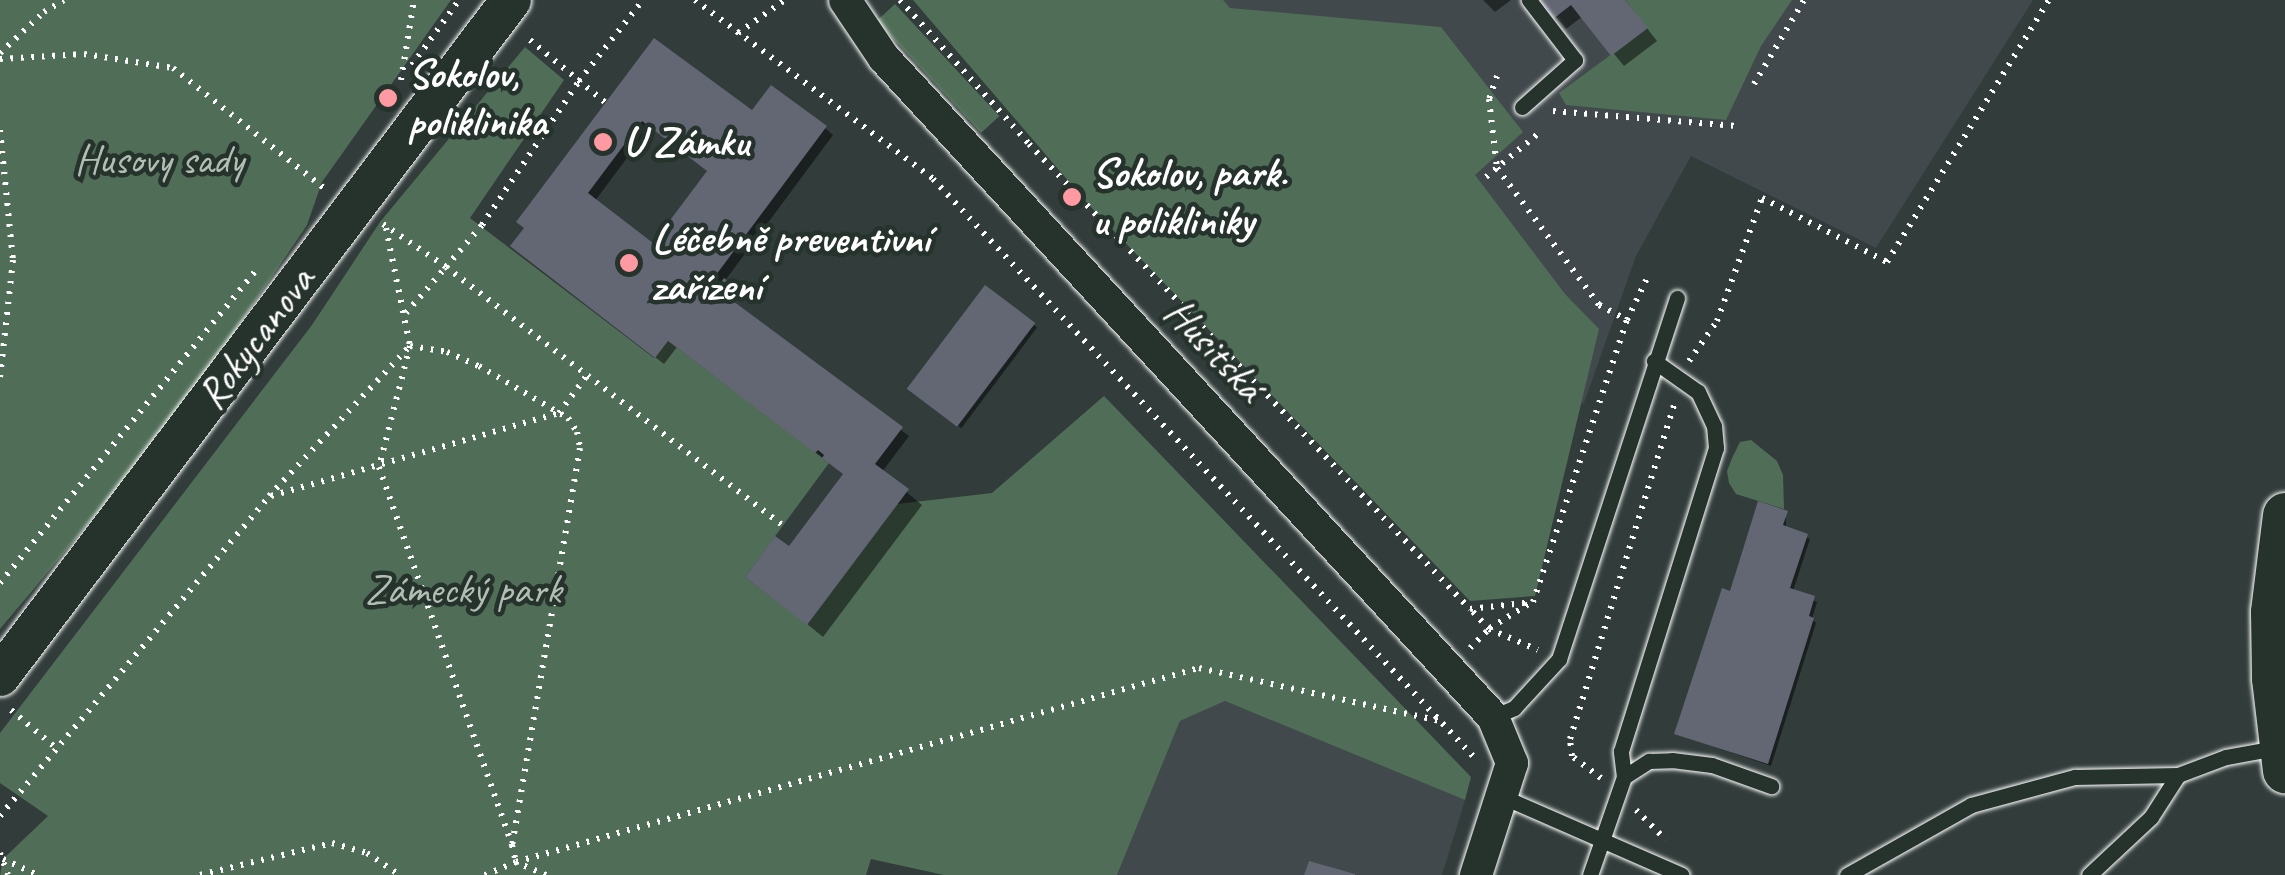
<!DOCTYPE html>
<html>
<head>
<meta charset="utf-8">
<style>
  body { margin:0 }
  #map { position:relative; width:2285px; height:875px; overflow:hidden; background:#323d3b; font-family:Caveat,sans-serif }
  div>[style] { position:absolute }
  .built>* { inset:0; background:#41494c }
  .green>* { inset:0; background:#506e57; transform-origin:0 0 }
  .shadow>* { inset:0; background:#0007; transform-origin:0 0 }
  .building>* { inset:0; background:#636673; transform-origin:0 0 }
  .path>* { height:6px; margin-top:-3px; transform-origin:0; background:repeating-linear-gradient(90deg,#fff 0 2.5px,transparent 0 10.5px) }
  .roads { filter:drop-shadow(0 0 2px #fff) drop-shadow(0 0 2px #fff) }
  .service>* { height:15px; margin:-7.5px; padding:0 7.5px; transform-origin:7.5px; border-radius:7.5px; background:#26332d }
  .minor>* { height:32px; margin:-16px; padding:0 16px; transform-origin:16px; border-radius:16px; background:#26332d }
  .tertiary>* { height:40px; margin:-20px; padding:0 20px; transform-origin:20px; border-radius:20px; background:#26332d }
  .secondary>* { height:45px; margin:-22.5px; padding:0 22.5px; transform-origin:22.5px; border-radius:22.5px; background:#26332d }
  .dots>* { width:28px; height:28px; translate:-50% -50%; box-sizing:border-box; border:5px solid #26332d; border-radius:50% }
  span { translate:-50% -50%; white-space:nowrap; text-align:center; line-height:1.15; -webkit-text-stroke:9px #26332d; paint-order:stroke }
  .poi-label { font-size:42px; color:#fff; font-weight:700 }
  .left { translate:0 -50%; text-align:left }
  .park-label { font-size:42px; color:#b0beb3 }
  .street-label { font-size:42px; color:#fff }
</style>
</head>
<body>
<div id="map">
  <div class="built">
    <i style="clip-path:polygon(956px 0,2033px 0,1876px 248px,1691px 156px,1636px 256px,1584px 403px,1365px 438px)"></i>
    <i style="clip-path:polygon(1225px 701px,1465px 800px,1442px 875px,1117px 875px,1180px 721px)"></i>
  </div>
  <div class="green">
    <i style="clip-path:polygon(0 0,451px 0,322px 182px,307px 225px,172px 424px,0 629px)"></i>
    <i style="clip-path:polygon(913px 0,1223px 0,1230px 8px,1441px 27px,1523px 132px,1475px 175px,1565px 294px,1599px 329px,1535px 596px,1470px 601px,1089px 205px)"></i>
    <i style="clip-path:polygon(1625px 0,1792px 0,1761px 46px,1726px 120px,1566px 105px,1559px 93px,1647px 28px)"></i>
    <i style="left:895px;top:4px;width:153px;height:25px;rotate:47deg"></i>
    <i style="clip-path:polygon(525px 47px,564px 80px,470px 218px,654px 358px,668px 341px,829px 463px,745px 577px,807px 624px,897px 504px,992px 493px,1104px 396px,1471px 777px,1465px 800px,1225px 701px,1180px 721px,1117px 875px,944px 875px,871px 859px,866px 875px,0 875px,3px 859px,48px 816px,0 783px,0 733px,312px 325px,380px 222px)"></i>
    <i style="clip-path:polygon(1751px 440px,1777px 461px,1783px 475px,1784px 509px,1736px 494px,1729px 483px,1727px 471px,1733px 456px,1740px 442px)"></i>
  </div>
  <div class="shadow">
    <i style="clip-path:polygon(1483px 0,1511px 0,1495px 12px)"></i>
    <i style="clip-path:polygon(1542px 0,1625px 0,1657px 41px,1624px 66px,1583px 16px,1566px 29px)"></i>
    <i style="clip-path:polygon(evenodd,655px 42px,752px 114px,825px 128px,833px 135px,724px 282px,740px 295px,733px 304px,909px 436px,882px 472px,922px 505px,823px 637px,748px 576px,789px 549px,846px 475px,677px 347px,664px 364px,521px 253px,655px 42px,650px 127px,709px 172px,654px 246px,595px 201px,650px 127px)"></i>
    <i style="left:986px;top:289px;width:64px;height:126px;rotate:37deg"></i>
    <i style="clip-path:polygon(1786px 513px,1786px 529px,1810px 539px,1793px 591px,1817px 602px,1812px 619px,1816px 623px,1771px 766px,1677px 734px,1732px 594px)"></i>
  </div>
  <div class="building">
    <i style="clip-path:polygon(1539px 0,1625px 0,1648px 28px,1611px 56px,1571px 5px,1553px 19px)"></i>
    <i style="clip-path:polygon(evenodd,654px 38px,752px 110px,771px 85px,827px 126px,710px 283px,717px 288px,724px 278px,734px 286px,727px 295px,733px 301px,903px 427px,875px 464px,909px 489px,807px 625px,745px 577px,775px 536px,789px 546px,843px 474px,822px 458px,824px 455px,818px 450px,815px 453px,668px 341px,655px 358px,510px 246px,524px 228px,516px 222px,654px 38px,642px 121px,707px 171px,653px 243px,588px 193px,642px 121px)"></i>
    <i style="left:985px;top:285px;width:63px;height:130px;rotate:37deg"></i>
    <i style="clip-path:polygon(1758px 501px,1788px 511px,1783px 525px,1808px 534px,1790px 588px,1815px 596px,1809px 616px,1814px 618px,1768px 764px,1674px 734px,1722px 588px,1730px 591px)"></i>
    <i style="clip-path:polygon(1309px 861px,1355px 874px,1355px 875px,1304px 875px)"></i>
  </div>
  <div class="path">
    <i style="left:695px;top:0;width:298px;rotate:36.9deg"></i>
    <i style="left:933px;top:179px;width:790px;rotate:46.9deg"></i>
    <i style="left:900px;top:0;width:193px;rotate:48.1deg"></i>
    <i style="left:1029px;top:144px;width:641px;rotate:46.52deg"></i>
    <i style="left:1470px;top:609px;width:63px;rotate:-6.3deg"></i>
    <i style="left:1533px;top:602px;width:297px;rotate:-71.6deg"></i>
    <i style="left:1627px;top:320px;width:51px;rotate:-64.4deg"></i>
    <i style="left:738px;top:33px;width:57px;rotate:-35.1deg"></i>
    <i style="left:530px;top:40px;width:99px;rotate:39.7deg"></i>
    <i style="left:0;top:53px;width:60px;rotate:-43deg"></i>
    <i style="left:44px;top:12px;width:23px;rotate:-31deg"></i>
    <i style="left:0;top:59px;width:84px;rotate:-3.4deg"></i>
    <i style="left:84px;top:54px;width:90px;rotate:8.9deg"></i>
    <i style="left:173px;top:68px;width:193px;rotate:38.5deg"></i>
    <i style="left:412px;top:65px;width:80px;rotate:-54.1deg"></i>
    <i style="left:1497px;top:76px;width:24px;rotate:109deg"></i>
    <i style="left:1489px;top:99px;width:69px;rotate:83.4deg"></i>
    <i style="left:1497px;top:168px;width:171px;rotate:53.3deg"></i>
    <i style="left:1599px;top:305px;width:32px;rotate:28deg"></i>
    <i style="left:401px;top:80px;width:81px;rotate:-80.8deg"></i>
    <i style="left:1754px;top:84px;width:98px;rotate:-59.2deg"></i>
    <i style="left:1553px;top:111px;width:184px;rotate:4.7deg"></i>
    <i style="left:0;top:130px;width:131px;rotate:84.3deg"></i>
    <i style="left:13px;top:260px;width:118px;rotate:96.3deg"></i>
    <i style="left:1486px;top:177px;width:70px;rotate:-39.8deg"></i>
    <i style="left:383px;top:224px;width:76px;rotate:34.3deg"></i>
    <i style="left:446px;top:267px;width:55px;rotate:-49.4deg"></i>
    <i style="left:482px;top:225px;width:174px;rotate:-56deg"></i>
    <i style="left:579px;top:81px;width:103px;rotate:-51.7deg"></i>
    <i style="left:386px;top:228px;width:120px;rotate:78.5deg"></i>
    <i style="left:410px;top:346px;width:125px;rotate:104.4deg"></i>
    <i style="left:379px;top:467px;width:401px;rotate:70.6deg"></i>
    <i style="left:512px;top:845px;width:17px;rotate:77deg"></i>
    <i style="left:516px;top:862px;width:34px;rotate:157deg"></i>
    <i style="left:406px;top:313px;width:61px;rotate:-49deg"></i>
    <i style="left:446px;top:267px;width:424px;rotate:37.5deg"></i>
    <i style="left:1689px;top:361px;width:49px;rotate:-55deg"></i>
    <i style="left:1717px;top:321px;width:131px;rotate:-69.9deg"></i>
    <i style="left:1762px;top:198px;width:140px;rotate:27.1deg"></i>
    <i style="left:1887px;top:262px;width:308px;rotate:-58.3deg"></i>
    <i style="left:271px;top:496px;width:300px;rotate:-16.1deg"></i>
    <i style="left:559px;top:413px;width:49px;rotate:-53.4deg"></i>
    <i style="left:0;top:583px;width:409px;rotate:-50.7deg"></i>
    <i style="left:1490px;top:628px;width:47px;rotate:-32deg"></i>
    <i style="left:1489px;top:629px;width:53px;rotate:23.2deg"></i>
    <i style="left:1470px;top:648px;width:27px;rotate:-45deg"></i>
    <i style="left:1489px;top:629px;width:26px;rotate:-133deg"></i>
    <i style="left:11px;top:710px;width:59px;rotate:40.2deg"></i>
    <i style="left:1601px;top:778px;width:36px;rotate:-143deg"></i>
    <i style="left:1572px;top:756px;width:17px;rotate:-97deg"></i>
    <i style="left:1570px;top:739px;width:354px;rotate:-72.7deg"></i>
    <i style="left:1636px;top:810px;width:42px;rotate:45deg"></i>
    <i style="left:0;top:816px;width:418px;rotate:-49.9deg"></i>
    <i style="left:269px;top:496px;width:206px;rotate:-46.8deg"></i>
    <i style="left:410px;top:346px;width:37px;rotate:9deg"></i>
    <i style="left:447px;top:352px;width:35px;rotate:24deg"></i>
    <i style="left:479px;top:366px;width:103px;rotate:30.3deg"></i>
    <i style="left:568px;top:418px;width:17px;rotate:57deg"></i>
    <i style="left:577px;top:432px;width:16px;rotate:79deg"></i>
    <i style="left:580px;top:448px;width:403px;rotate:99.7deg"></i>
    <i style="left:0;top:853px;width:23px;rotate:70deg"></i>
    <i style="left:3px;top:859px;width:38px;rotate:25deg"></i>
    <i style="left:200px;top:875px;width:136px;rotate:-13.6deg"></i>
    <i style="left:332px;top:843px;width:36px;rotate:16deg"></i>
    <i style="left:367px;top:853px;width:40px;rotate:34deg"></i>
    <i style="left:546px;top:875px;width:33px;rotate:-157deg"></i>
    <i style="left:516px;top:862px;width:710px;rotate:-15.86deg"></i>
    <i style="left:1199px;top:668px;width:247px;rotate:12.4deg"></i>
  </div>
  <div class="roads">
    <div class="service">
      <i style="left:1522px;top:107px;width:71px;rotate:-41.6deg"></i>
      <i style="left:1575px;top:60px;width:76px;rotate:-127.5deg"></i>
      <i style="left:1493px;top:717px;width:23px;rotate:-23deg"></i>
      <i style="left:1514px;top:708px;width:67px;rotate:-47.4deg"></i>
      <i style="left:1559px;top:659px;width:380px;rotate:-71.9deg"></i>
      <i style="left:1624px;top:777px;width:30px;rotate:-33deg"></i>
      <i style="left:1649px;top:761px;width:23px;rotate:-2deg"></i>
      <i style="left:1672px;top:760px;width:40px;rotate:7.1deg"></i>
      <i style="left:1712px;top:765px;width:63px;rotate:19.6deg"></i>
      <i style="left:1501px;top:796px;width:197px;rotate:23.6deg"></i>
      <i style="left:1590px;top:875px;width:104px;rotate:-70.9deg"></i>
      <i style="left:1624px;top:777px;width:26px;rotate:-97deg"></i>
      <i style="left:1621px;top:751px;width:318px;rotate:-72.6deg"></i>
      <i style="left:1716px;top:448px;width:22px;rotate:-95deg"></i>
      <i style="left:1714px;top:426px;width:38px;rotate:-115deg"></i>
      <i style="left:1698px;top:392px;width:54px;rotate:-144.8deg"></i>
      <i style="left:1847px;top:875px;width:142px;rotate:-29.4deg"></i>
      <i style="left:1971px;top:805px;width:108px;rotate:-15.1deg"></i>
      <i style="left:2075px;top:777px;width:103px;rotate:-1.1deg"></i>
      <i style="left:2178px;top:775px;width:51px;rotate:-20.6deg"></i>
      <i style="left:2226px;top:757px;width:51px;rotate:-10.2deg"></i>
      <i style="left:2089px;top:875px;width:85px;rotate:-43.1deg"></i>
      <i style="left:2151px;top:817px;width:50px;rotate:-57.3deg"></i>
    </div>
    <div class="minor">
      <i style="left:845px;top:0;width:70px;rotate:56.1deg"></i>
      <i style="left:884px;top:58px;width:897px;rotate:47.26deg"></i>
      <i style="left:1493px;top:717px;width:50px;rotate:67.6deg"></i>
      <i style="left:1512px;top:763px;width:118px;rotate:107.8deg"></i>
    </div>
    <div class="tertiary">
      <i style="left:0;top:676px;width:847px;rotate:-52.91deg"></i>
    </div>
    <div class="secondary">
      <i style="left:2285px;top:515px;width:98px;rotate:97.1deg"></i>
      <i style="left:2273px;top:612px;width:66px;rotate:89.1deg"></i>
      <i style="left:2274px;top:678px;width:93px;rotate:83.2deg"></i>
    </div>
  </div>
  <div class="dots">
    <i style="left:388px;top:98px;background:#ff9aa2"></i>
    <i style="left:603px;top:142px;background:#ff9aa2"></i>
    <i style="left:1072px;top:197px;background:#ff9aa2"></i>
    <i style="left:629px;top:263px;background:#ff9aa2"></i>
  </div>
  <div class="poi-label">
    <span class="left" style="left:408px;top:98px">Sokolov,<br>poliklinika</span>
    <span class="left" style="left:623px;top:142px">U Zámku</span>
    <span class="left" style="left:1092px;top:197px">Sokolov, park.<br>u polikliniky</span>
    <span class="left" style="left:652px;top:263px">Léčebně preventivní<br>zařízení</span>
  </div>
  <div class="park-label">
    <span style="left:159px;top:160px">Husovy sady</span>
    <span style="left:463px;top:590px">Zámecký park</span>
  </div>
  <div class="street-label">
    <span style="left:256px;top:338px;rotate:-53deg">Rokycanova</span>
    <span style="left:1214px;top:350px;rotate:47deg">Husitská</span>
  </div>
</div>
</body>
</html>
